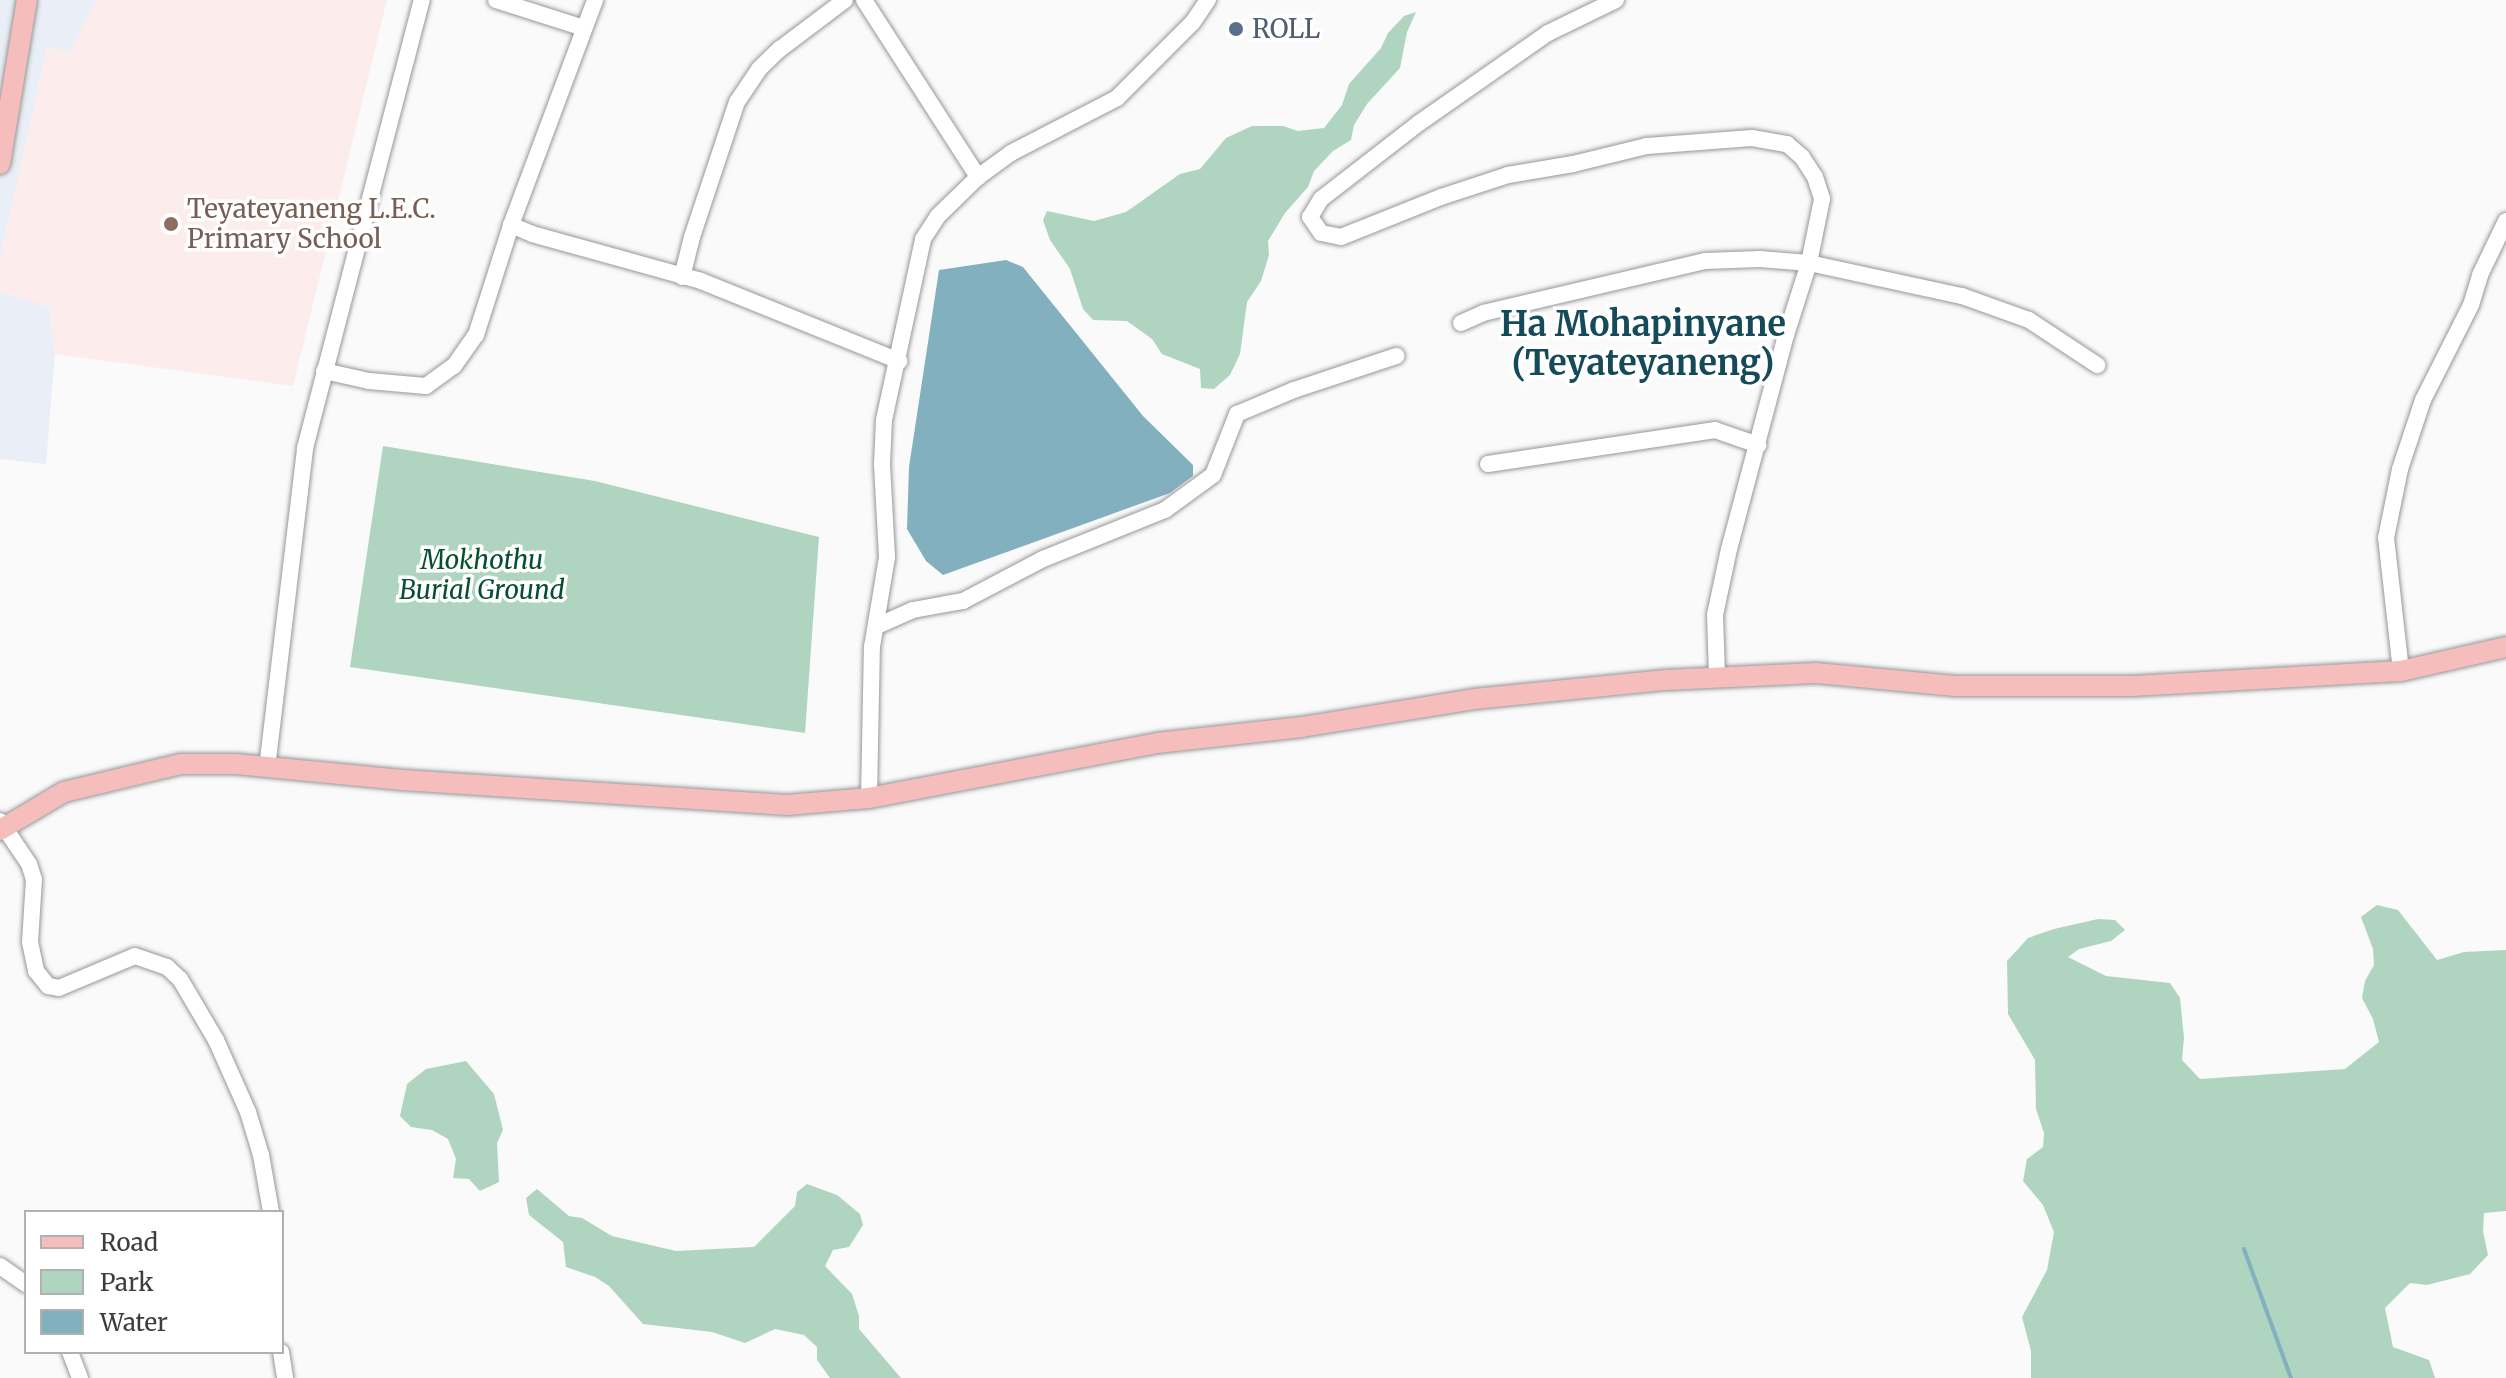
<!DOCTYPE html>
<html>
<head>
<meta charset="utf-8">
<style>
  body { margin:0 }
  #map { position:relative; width:2506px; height:1378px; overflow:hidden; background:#fafafb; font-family:Merriweather,serif }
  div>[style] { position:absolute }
  .built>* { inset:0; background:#eaeef6 }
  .education>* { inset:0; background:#fcecec }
  .green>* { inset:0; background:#afd4bf }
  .water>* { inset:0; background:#83b0be }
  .stream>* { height:4px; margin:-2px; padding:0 2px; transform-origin:2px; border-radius:2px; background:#83b0be }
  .roads { filter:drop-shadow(0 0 2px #969798) drop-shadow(0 0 2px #969798) }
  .minor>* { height:16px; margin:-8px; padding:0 8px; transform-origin:8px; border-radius:8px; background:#fff }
  .major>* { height:20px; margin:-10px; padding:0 10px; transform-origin:10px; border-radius:10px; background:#f5bdbc }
  .dots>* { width:22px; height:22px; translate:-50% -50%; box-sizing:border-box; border:4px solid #fff; border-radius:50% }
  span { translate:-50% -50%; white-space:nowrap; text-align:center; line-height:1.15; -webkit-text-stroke:7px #fff; paint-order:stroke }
  .service-label { font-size:26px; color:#4e5e75 }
  .left { translate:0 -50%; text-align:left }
  .education-label { font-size:26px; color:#785e54 }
  .park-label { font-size:26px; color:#074f32; font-style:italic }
  .district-label { font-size:34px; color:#154a59; font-weight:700 }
  .legend { position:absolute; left:24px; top:1210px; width:260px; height:144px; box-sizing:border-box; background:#fff; border:2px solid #b1b1b1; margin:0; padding:10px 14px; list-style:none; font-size:24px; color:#3c3d3d }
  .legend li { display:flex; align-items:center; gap:16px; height:40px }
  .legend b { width:40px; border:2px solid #b1b1b1 }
</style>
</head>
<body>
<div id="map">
  <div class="built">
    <i style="clip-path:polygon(0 0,96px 0,70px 52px,47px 48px,0 259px)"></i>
    <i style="clip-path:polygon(0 292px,49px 306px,55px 354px,46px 464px,0 459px)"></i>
  </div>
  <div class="education">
    <i style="clip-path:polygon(96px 0,387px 0,293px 386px,55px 354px,49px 306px,0 292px,0 259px,47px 47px,70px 52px)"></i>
  </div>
  <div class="green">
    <i style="clip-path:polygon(1416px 12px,1407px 32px,1400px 68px,1367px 104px,1354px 125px,1351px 140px,1333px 151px,1314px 171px,1308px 187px,1285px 213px,1268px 241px,1269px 255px,1261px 281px,1247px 302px,1240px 354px,1230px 375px,1214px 389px,1201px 388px,1200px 369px,1162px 354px,1152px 339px,1127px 321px,1093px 320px,1083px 309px,1070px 269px,1050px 240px,1043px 220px,1047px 211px,1094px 221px,1126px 212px,1180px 174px,1200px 169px,1226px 138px,1252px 126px,1283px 126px,1298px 131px,1324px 128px,1342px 105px,1349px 84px,1381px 48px,1388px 33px,1404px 16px)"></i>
    <i style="clip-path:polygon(383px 446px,595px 481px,819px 537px,805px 733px,350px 667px)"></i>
    <i style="clip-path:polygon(2377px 905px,2398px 910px,2437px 960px,2464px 952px,2506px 950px,2506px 1211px,2484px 1213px,2483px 1231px,2488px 1255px,2470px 1274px,2427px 1285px,2410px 1283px,2385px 1308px,2393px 1347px,2429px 1360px,2435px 1378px,2031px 1378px,2031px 1351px,2022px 1317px,2047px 1270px,2054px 1232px,2043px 1205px,2023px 1181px,2027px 1159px,2043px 1147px,2044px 1133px,2036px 1109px,2035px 1060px,2008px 1014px,2007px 961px,2028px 938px,2054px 929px,2098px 919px,2115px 920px,2125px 930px,2111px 941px,2079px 949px,2068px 957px,2106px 976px,2170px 983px,2180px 998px,2184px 1038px,2182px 1060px,2200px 1079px,2345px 1069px,2379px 1042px,2373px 1019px,2362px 998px,2365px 981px,2374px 965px,2373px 949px,2361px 917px)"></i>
    <i style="clip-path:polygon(466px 1061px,494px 1094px,503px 1130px,497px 1143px,499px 1182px,480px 1191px,469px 1179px,453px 1178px,456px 1159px,448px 1139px,432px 1130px,411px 1127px,400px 1116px,407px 1084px,426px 1069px)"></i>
    <i style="clip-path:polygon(807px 1184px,837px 1195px,860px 1214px,863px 1225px,849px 1247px,833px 1250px,825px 1266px,852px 1294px,859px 1316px,859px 1329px,901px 1378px,830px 1378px,817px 1360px,817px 1347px,804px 1335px,775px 1329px,745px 1343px,712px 1332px,643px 1324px,609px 1286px,595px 1277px,566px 1267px,563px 1242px,529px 1215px,526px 1198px,537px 1189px,569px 1216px,582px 1218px,612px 1236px,676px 1251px,754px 1247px,795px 1206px,797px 1192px)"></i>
  </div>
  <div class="water">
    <i style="clip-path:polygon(1006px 260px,1023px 267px,1143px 416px,1193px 465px,1193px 476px,1170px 493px,943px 575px,926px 561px,907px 529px,909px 467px,939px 270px)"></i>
  </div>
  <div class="stream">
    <i style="left:2244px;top:1249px;width:137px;rotate:70deg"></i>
  </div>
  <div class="roads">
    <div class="minor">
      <i style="left:496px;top:0;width:92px;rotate:17.7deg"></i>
      <i style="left:864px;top:0;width:211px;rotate:57.2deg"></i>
      <i style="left:1616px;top:0;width:76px;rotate:154.1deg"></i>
      <i style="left:1548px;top:33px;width:157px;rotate:145.1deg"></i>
      <i style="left:1419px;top:123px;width:124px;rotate:142.2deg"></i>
      <i style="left:1321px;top:199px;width:21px;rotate:121deg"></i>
      <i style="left:1310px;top:217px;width:19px;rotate:55deg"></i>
      <i style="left:1321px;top:233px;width:20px;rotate:11deg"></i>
      <i style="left:1341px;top:237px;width:108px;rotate:-21.8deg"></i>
      <i style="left:1441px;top:197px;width:71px;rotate:-18.2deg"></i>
      <i style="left:1508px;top:175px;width:66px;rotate:-9.6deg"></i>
      <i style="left:1573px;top:164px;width:76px;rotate:-13.7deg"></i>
      <i style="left:1647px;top:146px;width:105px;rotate:-4.4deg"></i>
      <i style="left:1752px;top:138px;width:36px;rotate:10deg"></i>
      <i style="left:1787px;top:144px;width:20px;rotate:41deg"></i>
      <i style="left:1802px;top:157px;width:24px;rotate:57deg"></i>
      <i style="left:1815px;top:177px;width:23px;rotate:72deg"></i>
      <i style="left:1822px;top:199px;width:65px;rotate:101.5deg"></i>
      <i style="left:1809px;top:263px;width:76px;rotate:107.7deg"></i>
      <i style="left:1786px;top:335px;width:221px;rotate:104.9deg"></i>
      <i style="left:1729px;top:549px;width:67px;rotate:102deg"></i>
      <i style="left:1715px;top:615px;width:61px;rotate:88.1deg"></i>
      <i style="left:511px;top:225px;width:23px;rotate:23deg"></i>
      <i style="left:532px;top:234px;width:175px;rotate:15.5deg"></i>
      <i style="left:701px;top:281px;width:214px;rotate:22deg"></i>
      <i style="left:682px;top:277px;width:41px;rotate:-76deg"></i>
      <i style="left:692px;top:237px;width:142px;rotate:-71.6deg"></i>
      <i style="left:737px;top:102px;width:40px;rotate:-56deg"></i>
      <i style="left:759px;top:69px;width:29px;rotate:-44deg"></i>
      <i style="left:780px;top:49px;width:81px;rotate:-37deg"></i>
      <i style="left:1461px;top:323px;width:24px;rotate:-24deg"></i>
      <i style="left:1483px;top:313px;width:228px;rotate:-13.2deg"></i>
      <i style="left:1705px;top:261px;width:55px;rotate:-2.1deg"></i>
      <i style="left:1760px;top:259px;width:49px;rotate:4.7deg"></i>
      <i style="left:1809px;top:263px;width:157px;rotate:12.2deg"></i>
      <i style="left:1962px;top:296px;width:71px;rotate:19.7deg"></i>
      <i style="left:2029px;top:320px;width:82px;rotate:33.5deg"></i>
      <i style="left:324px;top:371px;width:46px;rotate:12.5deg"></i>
      <i style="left:369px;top:381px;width:57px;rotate:5deg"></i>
      <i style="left:426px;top:386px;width:34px;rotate:-36deg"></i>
      <i style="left:454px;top:366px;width:38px;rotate:-55deg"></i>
      <i style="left:476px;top:335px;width:115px;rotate:-72.3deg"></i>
      <i style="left:511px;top:225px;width:240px;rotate:-69.5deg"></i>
      <i style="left:1488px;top:464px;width:230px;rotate:-8.5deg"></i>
      <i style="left:1715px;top:430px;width:46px;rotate:19.2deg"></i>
      <i style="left:877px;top:626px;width:39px;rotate:-24deg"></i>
      <i style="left:913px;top:610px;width:51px;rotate:-10.2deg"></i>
      <i style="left:963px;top:601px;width:90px;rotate:-27.7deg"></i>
      <i style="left:1043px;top:559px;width:131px;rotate:-21.9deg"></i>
      <i style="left:1165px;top:510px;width:59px;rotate:-36.1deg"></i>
      <i style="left:1213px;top:475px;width:66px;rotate:-68.5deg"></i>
      <i style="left:1237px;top:414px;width:62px;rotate:-22.8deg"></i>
      <i style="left:1294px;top:390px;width:108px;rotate:-18.4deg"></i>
      <i style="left:2401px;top:671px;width:134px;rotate:-96.4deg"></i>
      <i style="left:2386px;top:538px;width:70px;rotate:-78.5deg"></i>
      <i style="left:2400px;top:469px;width:73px;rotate:-71.6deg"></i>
      <i style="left:2423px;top:400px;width:106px;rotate:-63.2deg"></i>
      <i style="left:2471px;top:305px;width:31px;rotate:-73deg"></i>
      <i style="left:2480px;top:275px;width:60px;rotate:-64.3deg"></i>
      <i style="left:267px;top:768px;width:322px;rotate:-83.2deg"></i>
      <i style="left:305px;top:448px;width:463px;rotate:-75.4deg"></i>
      <i style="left:869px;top:798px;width:151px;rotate:-88.9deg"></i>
      <i style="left:872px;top:647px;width:91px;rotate:-80.5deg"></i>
      <i style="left:887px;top:557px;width:93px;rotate:-93.1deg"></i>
      <i style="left:882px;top:464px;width:44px;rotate:-87.4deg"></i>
      <i style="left:884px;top:420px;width:185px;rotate:-77.8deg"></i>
      <i style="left:923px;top:239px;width:27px;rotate:-57deg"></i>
      <i style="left:938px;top:216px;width:56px;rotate:-44.3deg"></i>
      <i style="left:978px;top:177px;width:41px;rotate:-36deg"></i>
      <i style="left:1011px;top:153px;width:119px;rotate:-27.4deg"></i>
      <i style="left:1117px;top:98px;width:107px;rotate:-45deg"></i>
      <i style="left:1193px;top:22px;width:27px;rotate:-56deg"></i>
      <i style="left:0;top:821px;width:52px;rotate:56deg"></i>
      <i style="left:29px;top:864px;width:16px;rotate:72deg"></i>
      <i style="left:34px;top:879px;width:63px;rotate:93.6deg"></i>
      <i style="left:30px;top:942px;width:30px;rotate:78deg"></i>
      <i style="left:36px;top:971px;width:19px;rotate:51deg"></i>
      <i style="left:48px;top:986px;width:11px;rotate:10deg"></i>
      <i style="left:59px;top:988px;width:82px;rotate:-22.8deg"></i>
      <i style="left:135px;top:956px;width:34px;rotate:19deg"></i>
      <i style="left:167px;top:967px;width:18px;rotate:43deg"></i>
      <i style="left:180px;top:979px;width:71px;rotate:59.5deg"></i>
      <i style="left:216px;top:1040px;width:79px;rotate:66deg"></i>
      <i style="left:248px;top:1112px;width:45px;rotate:73.2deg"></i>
      <i style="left:261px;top:1155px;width:58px;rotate:80deg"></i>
      <i style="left:0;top:1266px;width:32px;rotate:35deg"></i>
      <i style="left:70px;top:1352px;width:28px;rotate:69deg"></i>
      <i style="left:281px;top:1352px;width:26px;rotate:81deg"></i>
    </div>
    <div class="major">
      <i style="left:0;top:164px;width:166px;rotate:-80.7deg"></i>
      <i style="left:0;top:830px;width:74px;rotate:-30.7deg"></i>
      <i style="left:64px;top:792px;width:120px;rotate:-13.5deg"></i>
      <i style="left:181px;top:764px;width:55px"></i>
      <i style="left:236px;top:764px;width:167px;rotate:5.5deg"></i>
      <i style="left:402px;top:780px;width:386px;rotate:3.7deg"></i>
      <i style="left:787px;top:805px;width:82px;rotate:-4.9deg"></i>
      <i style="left:869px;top:798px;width:293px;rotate:-10.8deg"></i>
      <i style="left:1157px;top:743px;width:146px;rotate:-6.3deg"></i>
      <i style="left:1302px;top:727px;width:174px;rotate:-9.2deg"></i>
      <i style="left:1474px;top:699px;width:193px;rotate:-5.7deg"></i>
      <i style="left:1666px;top:680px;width:150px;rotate:-2.7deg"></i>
      <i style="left:1816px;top:673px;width:140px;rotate:5.3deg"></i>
      <i style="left:1955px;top:686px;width:178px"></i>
      <i style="left:2133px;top:686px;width:268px;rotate:-3.2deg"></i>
      <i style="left:2401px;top:671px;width:108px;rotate:-12.9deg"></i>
    </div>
  </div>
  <div class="dots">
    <i style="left:1236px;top:29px;background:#5c6f8a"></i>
    <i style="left:171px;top:224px;background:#8d6e63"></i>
  </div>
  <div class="service-label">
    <span class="left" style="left:1252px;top:29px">ROLL</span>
  </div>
  <div class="education-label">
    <span class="left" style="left:187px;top:224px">Teyateyaneng L.E.C.<br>Primary School</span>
  </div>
  <div class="park-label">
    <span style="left:482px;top:575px">Mokhothu<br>Burial Ground</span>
  </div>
  <div class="district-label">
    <span style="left:1643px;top:344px">Ha Mohapinyane<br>(Teyateyaneng)</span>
  </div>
  <ul class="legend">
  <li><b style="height:10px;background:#f5bdbc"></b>Road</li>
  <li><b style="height:22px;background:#afd4bf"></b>Park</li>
  <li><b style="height:22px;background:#83b0be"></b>Water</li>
  </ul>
</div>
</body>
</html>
